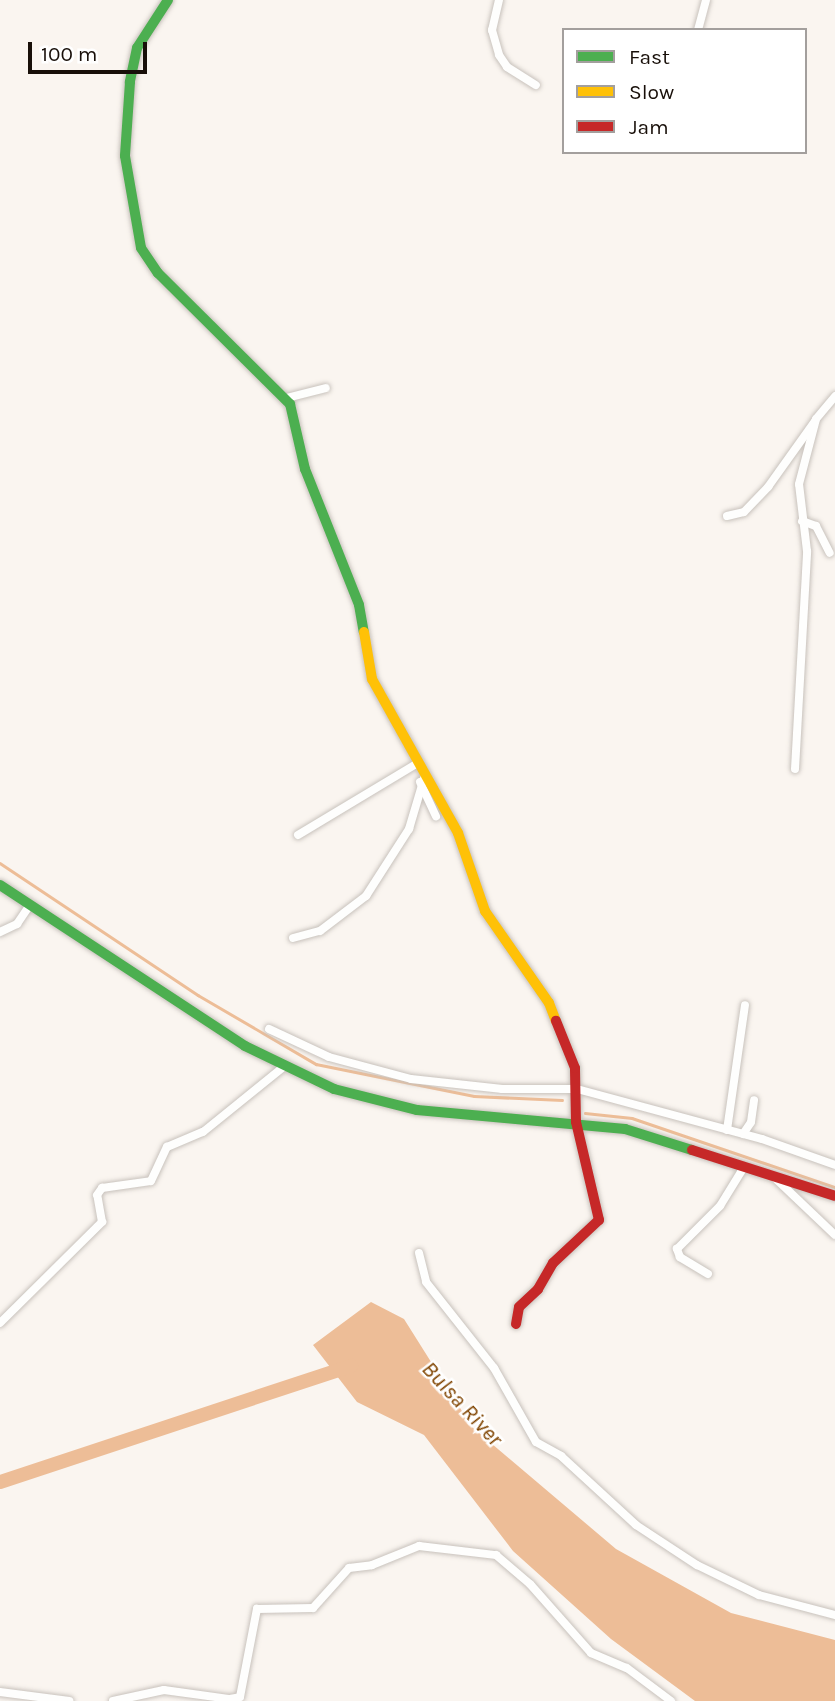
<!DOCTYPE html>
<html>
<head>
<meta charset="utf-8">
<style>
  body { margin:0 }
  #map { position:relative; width:835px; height:1701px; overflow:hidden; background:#faf5f0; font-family:Karla,sans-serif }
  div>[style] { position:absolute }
  .water>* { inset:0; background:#edbd97 }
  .stream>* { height:2.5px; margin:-1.25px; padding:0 1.25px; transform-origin:1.25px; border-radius:1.25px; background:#edbd97 }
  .river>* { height:14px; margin:-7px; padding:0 7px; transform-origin:7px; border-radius:7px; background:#edbd97 }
  .roads { filter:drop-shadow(0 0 2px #c8c2bc) drop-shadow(0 0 2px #c8c2bc) }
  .street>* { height:8px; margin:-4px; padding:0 4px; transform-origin:4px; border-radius:4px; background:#fefefd }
  .fast>* { height:10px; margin:-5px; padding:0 5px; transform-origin:5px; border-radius:5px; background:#4caf50 }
  .slow>* { height:10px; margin:-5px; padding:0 5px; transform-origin:5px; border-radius:5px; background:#ffc107 }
  .jam>* { height:10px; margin:-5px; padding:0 5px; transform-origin:5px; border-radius:5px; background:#c62828 }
  span { translate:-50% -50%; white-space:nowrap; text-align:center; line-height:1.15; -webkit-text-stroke:5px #fff; paint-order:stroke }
  .water-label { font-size:23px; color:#804400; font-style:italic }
  .legend { position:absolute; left:562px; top:28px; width:245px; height:126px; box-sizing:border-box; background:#fff; border:2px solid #a39f9d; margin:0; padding:9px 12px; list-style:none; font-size:21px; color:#180f09 }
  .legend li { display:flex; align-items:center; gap:14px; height:35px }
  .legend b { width:35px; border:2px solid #a39f9d }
  .scale { position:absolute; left:28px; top:42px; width:119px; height:32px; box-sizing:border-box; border:4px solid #180f09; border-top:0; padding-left:9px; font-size:21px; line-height:24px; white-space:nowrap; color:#180f09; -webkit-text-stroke:5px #fff; paint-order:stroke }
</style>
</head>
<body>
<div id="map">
  <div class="water">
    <i style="clip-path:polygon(371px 1302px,404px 1319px,472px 1427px,616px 1549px,731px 1613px,835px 1640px,835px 1701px,695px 1701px,611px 1639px,513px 1551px,424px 1435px,357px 1402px,313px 1345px)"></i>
  </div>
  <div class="stream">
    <i style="left:0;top:863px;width:238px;rotate:33.7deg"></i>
    <i style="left:198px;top:995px;width:137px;rotate:30.3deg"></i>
    <i style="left:316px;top:1064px;width:161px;rotate:11.4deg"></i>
    <i style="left:474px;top:1096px;width:88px;rotate:2.6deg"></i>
    <i style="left:585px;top:1113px;width:47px;rotate:6.1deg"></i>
    <i style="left:632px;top:1118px;width:214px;rotate:18.8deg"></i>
  </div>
  <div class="river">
    <i style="left:0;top:1482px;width:370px;rotate:-18.3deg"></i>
  </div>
  <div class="roads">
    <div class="street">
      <i style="left:499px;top:0;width:31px;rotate:103deg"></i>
      <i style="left:492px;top:30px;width:26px;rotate:74deg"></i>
      <i style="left:499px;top:55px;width:14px;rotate:56deg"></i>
      <i style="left:507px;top:67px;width:34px;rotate:32deg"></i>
      <i style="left:698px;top:30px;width:31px;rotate:-75deg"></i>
      <i style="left:287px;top:398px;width:40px;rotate:-14.4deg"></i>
      <i style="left:727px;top:516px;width:17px;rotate:-13deg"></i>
      <i style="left:744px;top:512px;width:35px;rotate:-46deg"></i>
      <i style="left:768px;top:487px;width:81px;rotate:-54.5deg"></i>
      <i style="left:802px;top:521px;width:15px;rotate:20deg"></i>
      <i style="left:816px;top:526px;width:30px;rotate:63deg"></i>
      <i style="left:795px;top:769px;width:218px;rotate:-86.8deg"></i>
      <i style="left:807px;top:551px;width:67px;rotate:-96.8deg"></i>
      <i style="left:799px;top:484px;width:67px;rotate:-75.3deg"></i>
      <i style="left:816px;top:419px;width:30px;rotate:-50deg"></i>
      <i style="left:420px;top:782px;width:38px;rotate:65deg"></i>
      <i style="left:298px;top:835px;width:140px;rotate:-31deg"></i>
      <i style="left:0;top:932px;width:19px;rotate:-25deg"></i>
      <i style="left:17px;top:924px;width:23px;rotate:-56deg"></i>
      <i style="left:293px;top:938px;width:28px;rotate:-15deg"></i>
      <i style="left:320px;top:931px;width:58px;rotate:-37.3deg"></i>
      <i style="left:366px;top:896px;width:80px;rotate:-57.3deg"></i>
      <i style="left:409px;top:829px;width:56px;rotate:-73.5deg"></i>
      <i style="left:269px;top:1029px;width:66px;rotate:25deg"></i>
      <i style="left:329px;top:1057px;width:85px;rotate:15deg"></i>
      <i style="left:411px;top:1079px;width:92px;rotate:6.3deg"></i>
      <i style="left:502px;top:1089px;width:75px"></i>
      <i style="left:577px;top:1089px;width:192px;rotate:15.1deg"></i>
      <i style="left:762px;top:1139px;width:77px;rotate:19.6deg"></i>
      <i style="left:727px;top:1130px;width:126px;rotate:-81.8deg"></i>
      <i style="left:743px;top:1134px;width:14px;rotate:-56deg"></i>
      <i style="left:751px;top:1122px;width:22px;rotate:-82deg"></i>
      <i style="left:774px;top:1177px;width:84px;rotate:43.6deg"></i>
      <i style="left:419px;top:1253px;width:30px;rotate:76deg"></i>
      <i style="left:426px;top:1282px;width:110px;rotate:51.7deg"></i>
      <i style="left:494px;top:1368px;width:85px;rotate:60.4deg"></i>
      <i style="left:536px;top:1442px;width:29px;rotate:29deg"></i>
      <i style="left:561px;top:1456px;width:102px;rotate:42.6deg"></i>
      <i style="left:636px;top:1525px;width:73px;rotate:33.3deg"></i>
      <i style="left:697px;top:1565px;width:69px;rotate:25.8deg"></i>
      <i style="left:759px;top:1595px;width:79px;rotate:14.7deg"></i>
      <i style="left:708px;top:1274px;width:33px;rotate:-149deg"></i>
      <i style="left:680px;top:1257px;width:9px;rotate:-111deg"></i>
      <i style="left:677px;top:1249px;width:61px;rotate:-45deg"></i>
      <i style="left:720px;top:1206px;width:46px;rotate:-58.4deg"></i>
      <i style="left:0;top:1323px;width:144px;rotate:-44.7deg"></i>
      <i style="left:102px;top:1222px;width:27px;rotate:-100deg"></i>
      <i style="left:97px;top:1195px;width:9px;rotate:-54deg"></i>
      <i style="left:102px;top:1188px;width:49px;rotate:-8.1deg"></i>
      <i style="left:151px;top:1181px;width:38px;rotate:-65deg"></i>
      <i style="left:167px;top:1147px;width:39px;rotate:-23deg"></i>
      <i style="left:203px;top:1132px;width:102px;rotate:-39deg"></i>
      <i style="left:0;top:1692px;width:70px;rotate:7.4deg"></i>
      <i style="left:113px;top:1701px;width:52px;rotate:-12.2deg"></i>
      <i style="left:164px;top:1690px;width:67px;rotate:7.8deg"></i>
      <i style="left:230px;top:1699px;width:10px;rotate:-11deg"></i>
      <i style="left:240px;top:1697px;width:90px;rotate:-79.1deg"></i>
      <i style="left:257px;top:1609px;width:56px;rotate:-1deg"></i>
      <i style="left:313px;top:1608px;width:54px;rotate:-48deg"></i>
      <i style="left:349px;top:1568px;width:23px;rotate:-7deg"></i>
      <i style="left:372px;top:1565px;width:51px;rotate:-22deg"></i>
      <i style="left:419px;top:1546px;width:78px;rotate:6.7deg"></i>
      <i style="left:496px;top:1555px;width:45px;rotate:40.5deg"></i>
      <i style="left:530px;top:1584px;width:92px;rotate:48.5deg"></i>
      <i style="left:591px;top:1653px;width:39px;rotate:23deg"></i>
      <i style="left:627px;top:1668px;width:55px;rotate:36.9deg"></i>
    </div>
    <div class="fast">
      <i style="left:168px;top:0;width:57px;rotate:122.9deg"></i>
      <i style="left:137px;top:48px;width:35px;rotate:102deg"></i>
      <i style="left:130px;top:82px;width:74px;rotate:93.9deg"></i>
      <i style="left:125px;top:156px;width:93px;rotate:80.1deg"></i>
      <i style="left:141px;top:248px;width:30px;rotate:56deg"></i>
      <i style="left:158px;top:273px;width:186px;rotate:44.8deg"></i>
      <i style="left:290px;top:404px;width:67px;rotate:77deg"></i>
      <i style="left:305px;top:469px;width:146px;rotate:68.3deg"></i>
      <i style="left:359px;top:605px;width:27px;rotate:80deg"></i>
      <i style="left:0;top:885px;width:293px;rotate:33.3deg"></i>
      <i style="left:245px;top:1046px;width:99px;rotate:25.8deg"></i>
      <i style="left:334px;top:1089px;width:86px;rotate:14.2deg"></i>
      <i style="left:417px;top:1110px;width:209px;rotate:5.2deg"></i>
      <i style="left:625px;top:1129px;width:70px;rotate:17.4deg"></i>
    </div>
    <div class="slow">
      <i style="left:364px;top:632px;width:48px;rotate:80.3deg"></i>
      <i style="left:372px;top:679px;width:176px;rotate:60.8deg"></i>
      <i style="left:458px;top:833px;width:83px;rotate:70.9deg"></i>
      <i style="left:485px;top:911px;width:112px;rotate:55.2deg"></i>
      <i style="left:549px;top:1003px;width:19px;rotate:69deg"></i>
    </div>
    <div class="jam">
      <i style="left:692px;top:1150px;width:150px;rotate:17.8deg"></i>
      <i style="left:516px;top:1324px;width:17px;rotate:-80deg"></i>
      <i style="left:519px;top:1307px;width:26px;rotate:-43deg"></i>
      <i style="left:538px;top:1289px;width:30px;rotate:-60deg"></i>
      <i style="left:553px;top:1263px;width:63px;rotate:-43.1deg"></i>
      <i style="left:599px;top:1220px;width:101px;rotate:-103.2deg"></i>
      <i style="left:576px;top:1122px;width:54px;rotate:-91.1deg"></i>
      <i style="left:575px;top:1068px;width:51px;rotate:-112deg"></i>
    </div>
  </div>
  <div class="water-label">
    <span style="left:462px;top:1404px;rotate:47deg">Bulsa River</span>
  </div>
  <ul class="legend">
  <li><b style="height:9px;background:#4caf50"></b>Fast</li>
  <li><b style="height:9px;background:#ffc107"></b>Slow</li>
  <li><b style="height:9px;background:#c62828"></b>Jam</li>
  </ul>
  <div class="scale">100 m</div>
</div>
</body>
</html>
